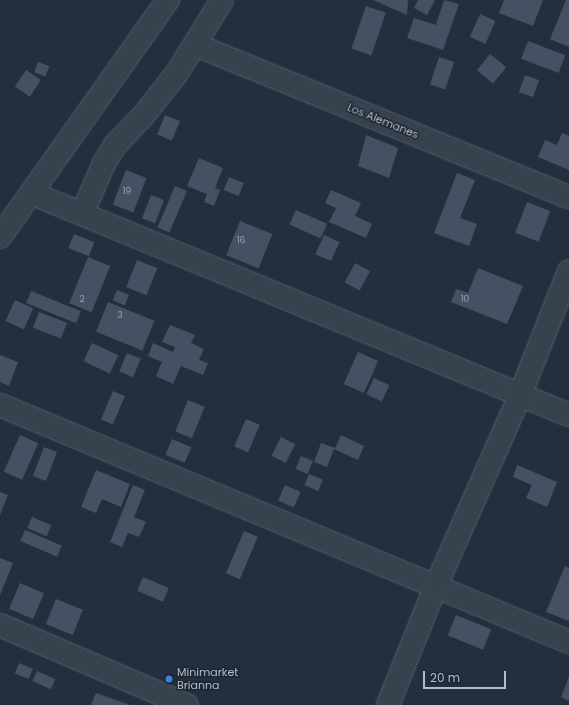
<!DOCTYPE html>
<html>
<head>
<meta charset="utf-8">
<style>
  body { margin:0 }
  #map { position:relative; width:569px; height:705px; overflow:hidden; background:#242f3e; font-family:Poppins,sans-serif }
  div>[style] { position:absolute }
  .building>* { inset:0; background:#455162; transform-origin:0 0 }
  .roads { filter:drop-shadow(0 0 1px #565f6c) drop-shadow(0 0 1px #565f6c) }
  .street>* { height:22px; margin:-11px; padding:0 11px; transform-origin:11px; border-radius:11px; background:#38414e }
  .dots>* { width:11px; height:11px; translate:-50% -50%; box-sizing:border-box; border:2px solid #1d2633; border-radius:50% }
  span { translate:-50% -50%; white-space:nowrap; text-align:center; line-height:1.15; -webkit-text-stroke:3px #1d2633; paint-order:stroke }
  .number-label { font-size:9px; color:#98a1af }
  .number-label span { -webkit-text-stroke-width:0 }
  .street-label { font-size:11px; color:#b4bcc9 }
  .poi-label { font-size:11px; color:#b4bcc9 }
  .left { translate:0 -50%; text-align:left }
  .scale { position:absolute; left:423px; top:671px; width:83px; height:18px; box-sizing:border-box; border:2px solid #b4bcc9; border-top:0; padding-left:5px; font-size:12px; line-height:14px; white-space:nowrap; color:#b4bcc9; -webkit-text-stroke:3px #1d2633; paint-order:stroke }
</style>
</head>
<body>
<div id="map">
  <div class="building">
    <i style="clip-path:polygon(373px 0,408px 0,407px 15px)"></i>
    <i style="clip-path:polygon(418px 0,435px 0,427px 15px,414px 8px)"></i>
    <i style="clip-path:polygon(444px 0,459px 4px,443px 50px,407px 38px,414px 18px,436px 25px)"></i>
    <i style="clip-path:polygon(504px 0,543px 0,533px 26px,499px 13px)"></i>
    <i style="clip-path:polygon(566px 0,569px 0,569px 47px,550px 39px)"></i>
    <i style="left:366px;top:6px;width:21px;height:45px;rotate:19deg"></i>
    <i style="left:480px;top:14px;width:17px;height:25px;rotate:24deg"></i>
    <i style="left:528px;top:41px;width:40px;height:19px;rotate:21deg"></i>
    <i style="left:490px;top:54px;width:21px;height:21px;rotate:39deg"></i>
    <i style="left:439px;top:57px;width:16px;height:29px;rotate:18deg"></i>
    <i style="left:38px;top:62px;width:12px;height:11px;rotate:20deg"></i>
    <i style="left:26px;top:70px;width:18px;height:20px;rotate:34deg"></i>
    <i style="left:525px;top:75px;width:15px;height:18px;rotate:20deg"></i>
    <i style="left:165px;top:115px;width:16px;height:21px;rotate:22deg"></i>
    <i style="clip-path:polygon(562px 133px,569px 136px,569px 170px,538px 157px,545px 140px,557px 145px)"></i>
    <i style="clip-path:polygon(366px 135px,398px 148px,389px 178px,358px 166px)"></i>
    <i style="clip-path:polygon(199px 158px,223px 168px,215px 188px,220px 190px,214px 206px,204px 202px,207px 194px,187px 186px)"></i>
    <i style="left:126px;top:170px;width:22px;height:37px;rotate:21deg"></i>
    <i style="clip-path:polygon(457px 173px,475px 180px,460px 218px,477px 224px,469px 246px,434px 233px)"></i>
    <i style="left:229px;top:177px;width:16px;height:14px;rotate:22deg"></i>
    <i style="left:175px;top:186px;width:13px;height:45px;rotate:23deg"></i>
    <i style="clip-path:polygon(331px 190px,361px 203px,355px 216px,372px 224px,366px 238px,329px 222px,336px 208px,325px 203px)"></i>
    <i style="left:151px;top:195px;width:14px;height:25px;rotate:21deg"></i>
    <i style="left:527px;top:202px;width:25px;height:33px;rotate:21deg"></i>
    <i style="left:296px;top:210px;width:34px;height:16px;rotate:24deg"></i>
    <i style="left:240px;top:221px;width:35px;height:37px;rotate:22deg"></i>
    <i style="left:74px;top:234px;width:22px;height:15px;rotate:22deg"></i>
    <i style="left:324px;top:235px;width:17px;height:21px;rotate:24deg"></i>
    <i style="left:88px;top:257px;width:24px;height:50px;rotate:22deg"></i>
    <i style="left:137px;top:260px;width:22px;height:29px;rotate:22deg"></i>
    <i style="left:355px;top:263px;width:17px;height:22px;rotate:28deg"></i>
    <i style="clip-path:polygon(478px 268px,523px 286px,507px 324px,451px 302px,456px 289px,468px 293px)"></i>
    <i style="left:117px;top:290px;width:13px;height:11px;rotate:23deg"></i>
    <i style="left:31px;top:291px;width:54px;height:13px;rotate:22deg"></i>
    <i style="left:15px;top:300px;width:20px;height:23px;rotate:24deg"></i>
    <i style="left:108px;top:302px;width:50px;height:32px;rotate:22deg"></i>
    <i style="left:39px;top:312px;width:30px;height:17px;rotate:21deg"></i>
    <i style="clip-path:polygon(170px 325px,195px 335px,191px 343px,204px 349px,199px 360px,208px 363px,203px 375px,181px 366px,173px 384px,156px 376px,162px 362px,148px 356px,153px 343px,173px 352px,175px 347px,162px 342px)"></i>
    <i style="left:92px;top:343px;width:29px;height:20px;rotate:25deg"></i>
    <i style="left:358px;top:352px;width:22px;height:35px;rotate:24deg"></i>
    <i style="left:127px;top:353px;width:15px;height:20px;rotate:23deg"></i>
    <i style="clip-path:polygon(0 355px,18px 362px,9px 386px,0 382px)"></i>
    <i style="left:374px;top:378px;width:17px;height:18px;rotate:25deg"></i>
    <i style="left:113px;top:391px;width:13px;height:31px;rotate:23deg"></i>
    <i style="left:188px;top:400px;width:18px;height:34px;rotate:22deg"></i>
    <i style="left:246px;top:419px;width:15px;height:30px;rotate:23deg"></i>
    <i style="left:20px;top:435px;width:20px;height:40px;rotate:24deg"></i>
    <i style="clip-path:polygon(341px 435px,364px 446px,358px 460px,334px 449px,327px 467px,314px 462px,321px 443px,335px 448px)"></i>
    <i style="left:281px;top:437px;width:16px;height:21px;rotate:27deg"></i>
    <i style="left:172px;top:439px;width:21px;height:17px;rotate:23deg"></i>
    <i style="left:44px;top:447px;width:14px;height:31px;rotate:21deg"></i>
    <i style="left:301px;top:456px;width:13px;height:14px;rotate:23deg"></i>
    <i style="clip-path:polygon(517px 465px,557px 482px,547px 507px,526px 498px,532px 485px,513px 477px)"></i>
    <i style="clip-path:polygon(96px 470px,130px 484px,121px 507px,102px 499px,96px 513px,81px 507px)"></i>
    <i style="left:309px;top:474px;width:15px;height:12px;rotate:23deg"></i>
    <i style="clip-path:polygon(133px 485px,145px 490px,134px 517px,146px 522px,139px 537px,128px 533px,122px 547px,110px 542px)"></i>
    <i style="left:285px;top:485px;width:17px;height:17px;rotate:24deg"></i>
    <i style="clip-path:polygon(0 492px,8px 495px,0 515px)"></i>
    <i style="left:32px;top:517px;width:21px;height:12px;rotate:23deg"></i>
    <i style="left:25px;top:530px;width:40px;height:12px;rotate:23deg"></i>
    <i style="left:244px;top:531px;width:15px;height:46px;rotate:23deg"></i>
    <i style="clip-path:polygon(0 558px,13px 563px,0 595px)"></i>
    <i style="clip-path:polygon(565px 566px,569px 568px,569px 621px,546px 612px)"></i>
    <i style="left:143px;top:577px;width:28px;height:15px;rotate:23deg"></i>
    <i style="left:20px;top:583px;width:26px;height:28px;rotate:23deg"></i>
    <i style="left:56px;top:599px;width:29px;height:27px;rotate:22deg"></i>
    <i style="left:456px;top:615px;width:38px;height:22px;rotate:22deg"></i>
    <i style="left:19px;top:663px;width:15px;height:11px;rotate:23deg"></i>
    <i style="left:37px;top:671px;width:20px;height:11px;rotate:24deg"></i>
    <i style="clip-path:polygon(569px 677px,569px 701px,561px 697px)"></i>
    <i style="clip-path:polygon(96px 693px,130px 705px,91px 705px)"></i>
  </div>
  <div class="roads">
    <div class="street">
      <i style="left:196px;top:45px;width:403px;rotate:22.2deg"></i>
      <i style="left:31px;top:193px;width:582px;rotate:22.42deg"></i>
      <i style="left:82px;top:214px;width:56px;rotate:-66.7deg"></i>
      <i style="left:104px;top:163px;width:22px;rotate:-58deg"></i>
      <i style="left:116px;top:144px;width:39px;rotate:-46deg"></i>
      <i style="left:143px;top:116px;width:55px;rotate:-51.7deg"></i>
      <i style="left:177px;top:73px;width:86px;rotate:-58.3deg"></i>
      <i style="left:0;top:237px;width:291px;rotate:-54.7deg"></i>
      <i style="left:0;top:405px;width:616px;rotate:22.61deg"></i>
      <i style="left:0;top:625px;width:203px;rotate:23.2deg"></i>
      <i style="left:388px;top:705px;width:126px;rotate:-68.1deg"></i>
      <i style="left:435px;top:588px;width:211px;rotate:-66.2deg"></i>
      <i style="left:520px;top:395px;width:133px;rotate:-68.4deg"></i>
    </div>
  </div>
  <div class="dots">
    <i style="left:169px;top:679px;background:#3f7fe0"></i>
  </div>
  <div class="number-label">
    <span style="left:127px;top:191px">19</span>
    <span style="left:241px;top:240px">16</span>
    <span style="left:82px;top:299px">2</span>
    <span style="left:465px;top:299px">10</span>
    <span style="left:120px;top:315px">3</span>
  </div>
  <div class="street-label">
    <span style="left:383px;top:121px;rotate:22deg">Los Alemanes</span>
  </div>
  <div class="poi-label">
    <span class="left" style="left:177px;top:679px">Minimarket<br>Brianna</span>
  </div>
  <div class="scale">20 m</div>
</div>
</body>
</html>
